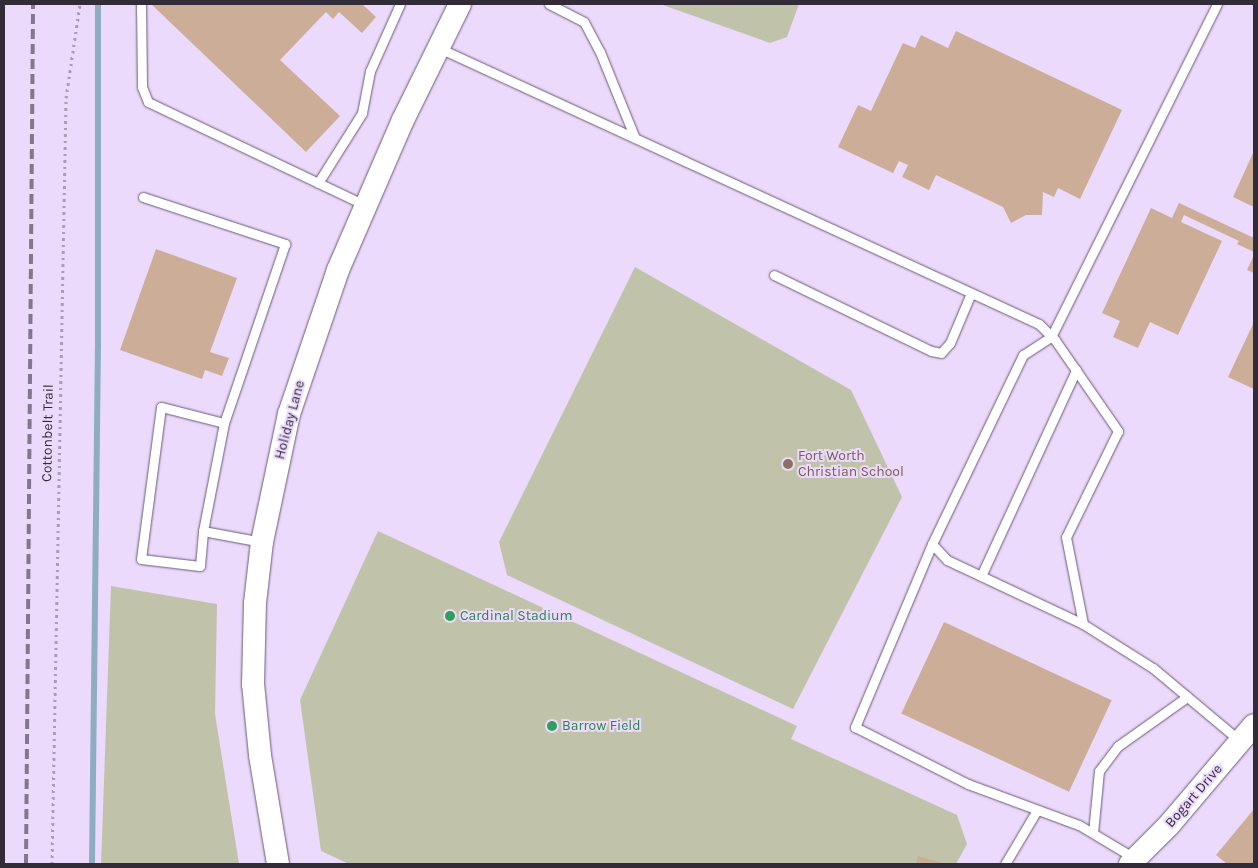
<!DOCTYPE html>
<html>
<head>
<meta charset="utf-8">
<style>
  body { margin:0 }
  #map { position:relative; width:1258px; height:868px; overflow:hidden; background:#ebdafb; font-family:Karla,sans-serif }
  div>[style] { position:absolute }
  .green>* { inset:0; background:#c0c3aa }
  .stream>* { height:6px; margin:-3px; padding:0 3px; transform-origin:3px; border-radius:3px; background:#8eadc1 }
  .building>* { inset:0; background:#cbad98; transform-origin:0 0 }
  .path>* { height:3px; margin-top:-1.5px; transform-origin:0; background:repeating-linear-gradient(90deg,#aa9cb6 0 2.5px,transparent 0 6.5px) }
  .roads { filter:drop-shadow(0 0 1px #6a5a76) drop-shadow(0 0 1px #6a5a76) }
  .service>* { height:9px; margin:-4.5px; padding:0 4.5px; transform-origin:4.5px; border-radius:4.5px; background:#fff }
  .tertiary>* { height:22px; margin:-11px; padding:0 11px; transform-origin:11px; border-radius:11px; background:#fff }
  .rail>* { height:4px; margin-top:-2px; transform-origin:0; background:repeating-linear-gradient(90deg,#82778c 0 10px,transparent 0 15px) }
  .dots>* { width:14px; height:14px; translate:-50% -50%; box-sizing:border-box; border:2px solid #ebdafb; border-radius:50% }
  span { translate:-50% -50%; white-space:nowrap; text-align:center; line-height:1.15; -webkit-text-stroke:4px #ebdafb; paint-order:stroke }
  .street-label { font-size:14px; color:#322b38 }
  .education-label { font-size:14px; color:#785e54 }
  .left { translate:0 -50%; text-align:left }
  .leisure-label { font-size:14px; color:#27864d }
  .frame { position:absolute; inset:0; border:5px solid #322b38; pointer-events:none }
</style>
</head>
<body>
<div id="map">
  <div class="green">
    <i style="clip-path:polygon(660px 4px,799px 4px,787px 37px,770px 43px)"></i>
    <i style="clip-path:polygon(635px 267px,851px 390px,902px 497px,793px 709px,507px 575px,499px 542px)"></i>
    <i style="clip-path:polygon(378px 531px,797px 726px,791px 739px,957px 815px,967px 844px,956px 864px,349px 864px,321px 851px,300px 700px)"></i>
    <i style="clip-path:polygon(111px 586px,217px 604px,215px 714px,239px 864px,101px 864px)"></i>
  </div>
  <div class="stream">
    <i style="left:92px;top:864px;width:518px;rotate:-89.34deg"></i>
    <i style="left:98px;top:346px;width:342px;rotate:-90deg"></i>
  </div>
  <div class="building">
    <i style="clip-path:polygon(151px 4px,362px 4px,376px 17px,362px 33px,339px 12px,333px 19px,326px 12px,280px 60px,340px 116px,306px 152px)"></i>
    <i style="clip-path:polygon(956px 31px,1122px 110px,1080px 199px,1058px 188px,1054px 197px,1043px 192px,1042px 215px,1026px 215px,1011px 223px,1003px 207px,936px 175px,929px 190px,902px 177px,908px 165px,899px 161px,893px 173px,838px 147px,858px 105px,871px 111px,903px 43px,915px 48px,921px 35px,948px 48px)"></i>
    <i style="clip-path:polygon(1254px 151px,1254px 207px,1233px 197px)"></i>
    <i style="clip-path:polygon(1179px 203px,1254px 238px,1254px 252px,1237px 244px,1239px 241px,1184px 215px,1181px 222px,1222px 241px,1178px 335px,1150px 322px,1138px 348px,1113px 337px,1120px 321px,1102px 313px,1151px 208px,1172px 218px)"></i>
    <i style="clip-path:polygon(156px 249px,237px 278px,210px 352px,229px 358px,222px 376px,205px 370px,202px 379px,120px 350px)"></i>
    <i style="clip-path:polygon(1254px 255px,1254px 273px,1247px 270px)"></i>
    <i style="clip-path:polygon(1254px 322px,1254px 389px,1228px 377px)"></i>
    <i style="left:944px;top:622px;width:185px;height:101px;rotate:25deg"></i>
    <i style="clip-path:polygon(1254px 809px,1254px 864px,1227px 864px,1216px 855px)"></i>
    <i style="clip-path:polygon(918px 856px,945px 864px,916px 864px)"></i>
  </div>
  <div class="path">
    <i style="left:52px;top:864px;width:766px;rotate:-88.95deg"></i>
    <i style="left:66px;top:98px;width:95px;rotate:-81.5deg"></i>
  </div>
  <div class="roads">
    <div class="service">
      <i style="left:141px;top:4px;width:83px;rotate:89.3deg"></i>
      <i style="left:142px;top:87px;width:16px;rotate:68deg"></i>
      <i style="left:148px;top:102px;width:240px;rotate:25.4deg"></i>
      <i style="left:549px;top:4px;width:39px;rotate:27deg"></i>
      <i style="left:584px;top:22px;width:34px;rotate:62deg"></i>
      <i style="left:600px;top:52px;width:93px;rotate:67.9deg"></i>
      <i style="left:439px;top:48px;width:660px;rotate:24.7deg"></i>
      <i style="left:1039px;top:324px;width:23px;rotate:45deg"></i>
      <i style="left:1055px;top:340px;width:111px;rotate:55.3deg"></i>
      <i style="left:1118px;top:431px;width:118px;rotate:116.1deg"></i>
      <i style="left:1066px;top:537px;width:89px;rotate:78.9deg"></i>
      <i style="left:1083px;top:624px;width:83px;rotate:32.2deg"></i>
      <i style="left:1153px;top:668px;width:114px;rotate:40deg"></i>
      <i style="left:318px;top:183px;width:83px;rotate:-57.8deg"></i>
      <i style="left:362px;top:113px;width:43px;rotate:-79.2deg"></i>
      <i style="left:370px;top:71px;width:73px;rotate:-65.9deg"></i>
      <i style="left:143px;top:197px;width:150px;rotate:18.3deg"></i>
      <i style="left:285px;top:244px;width:189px;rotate:108.8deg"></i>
      <i style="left:224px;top:423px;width:65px;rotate:-165.7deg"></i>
      <i style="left:161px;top:407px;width:153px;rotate:97.5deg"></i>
      <i style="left:141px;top:559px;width:59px;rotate:6.8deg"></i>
      <i style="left:200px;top:566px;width:35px;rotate:-85deg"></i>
      <i style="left:203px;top:531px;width:60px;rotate:10.6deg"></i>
      <i style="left:774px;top:275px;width:174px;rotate:25.8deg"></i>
      <i style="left:931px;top:351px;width:10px;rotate:11deg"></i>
      <i style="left:941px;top:353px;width:13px;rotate:-48deg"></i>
      <i style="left:950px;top:343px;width:54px;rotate:-67.2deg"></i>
      <i style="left:203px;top:531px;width:110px;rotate:-79deg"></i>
      <i style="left:932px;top:544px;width:199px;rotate:112.8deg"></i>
      <i style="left:855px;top:727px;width:127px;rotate:26.8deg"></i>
      <i style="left:968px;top:784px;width:118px;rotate:20.3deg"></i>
      <i style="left:1079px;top:825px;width:66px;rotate:30.8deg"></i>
      <i style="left:981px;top:576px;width:227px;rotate:-65.2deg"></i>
      <i style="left:1083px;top:624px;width:150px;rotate:-154.8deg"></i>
      <i style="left:947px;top:560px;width:22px;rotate:-133deg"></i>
      <i style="left:932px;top:544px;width:210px;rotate:-64.3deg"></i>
      <i style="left:1023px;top:355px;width:33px;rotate:-33deg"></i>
      <i style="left:1051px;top:337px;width:372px;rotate:-63.5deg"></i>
      <i style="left:1093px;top:833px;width:62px;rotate:-84.5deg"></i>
      <i style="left:1099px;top:771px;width:31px;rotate:-53deg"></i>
      <i style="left:1118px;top:746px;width:85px;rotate:-35.4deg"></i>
      <i style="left:1005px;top:864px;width:63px;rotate:-59.3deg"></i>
    </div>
    <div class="tertiary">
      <i style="left:278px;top:864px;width:110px;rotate:-99.4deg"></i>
      <i style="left:260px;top:755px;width:71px;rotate:-95.6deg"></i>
      <i style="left:253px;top:684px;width:81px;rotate:-88.6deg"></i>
      <i style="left:255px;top:603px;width:61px;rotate:-83.5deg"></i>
      <i style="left:262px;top:542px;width:131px;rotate:-78.1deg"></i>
      <i style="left:289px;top:414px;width:152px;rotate:-71.2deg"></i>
      <i style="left:338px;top:270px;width:163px;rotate:-66.6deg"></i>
      <i style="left:403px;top:120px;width:129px;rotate:-63.8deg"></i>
      <i style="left:1130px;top:864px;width:55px;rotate:-45deg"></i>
      <i style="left:1169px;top:825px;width:131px;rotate:-49.6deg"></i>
    </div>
  </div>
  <div class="rail">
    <i style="left:26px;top:864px;width:860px;rotate:-89.53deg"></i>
  </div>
  <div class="dots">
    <i style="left:788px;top:464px;background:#8d6e63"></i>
    <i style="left:450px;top:616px;background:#2e9e5b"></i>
    <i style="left:552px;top:726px;background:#2e9e5b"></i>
  </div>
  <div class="street-label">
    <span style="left:290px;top:420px;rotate:-75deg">Holiday Lane</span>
    <span style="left:48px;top:433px;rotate:-89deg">Cottonbelt Trail</span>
    <span style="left:1194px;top:796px;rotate:-49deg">Bogart Drive</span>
  </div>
  <div class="education-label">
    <span class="left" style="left:798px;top:464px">Fort Worth<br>Christian School</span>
  </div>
  <div class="leisure-label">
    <span class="left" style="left:460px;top:616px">Cardinal Stadium</span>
    <span class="left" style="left:562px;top:726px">Barrow Field</span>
  </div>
  <div class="frame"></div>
</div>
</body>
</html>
